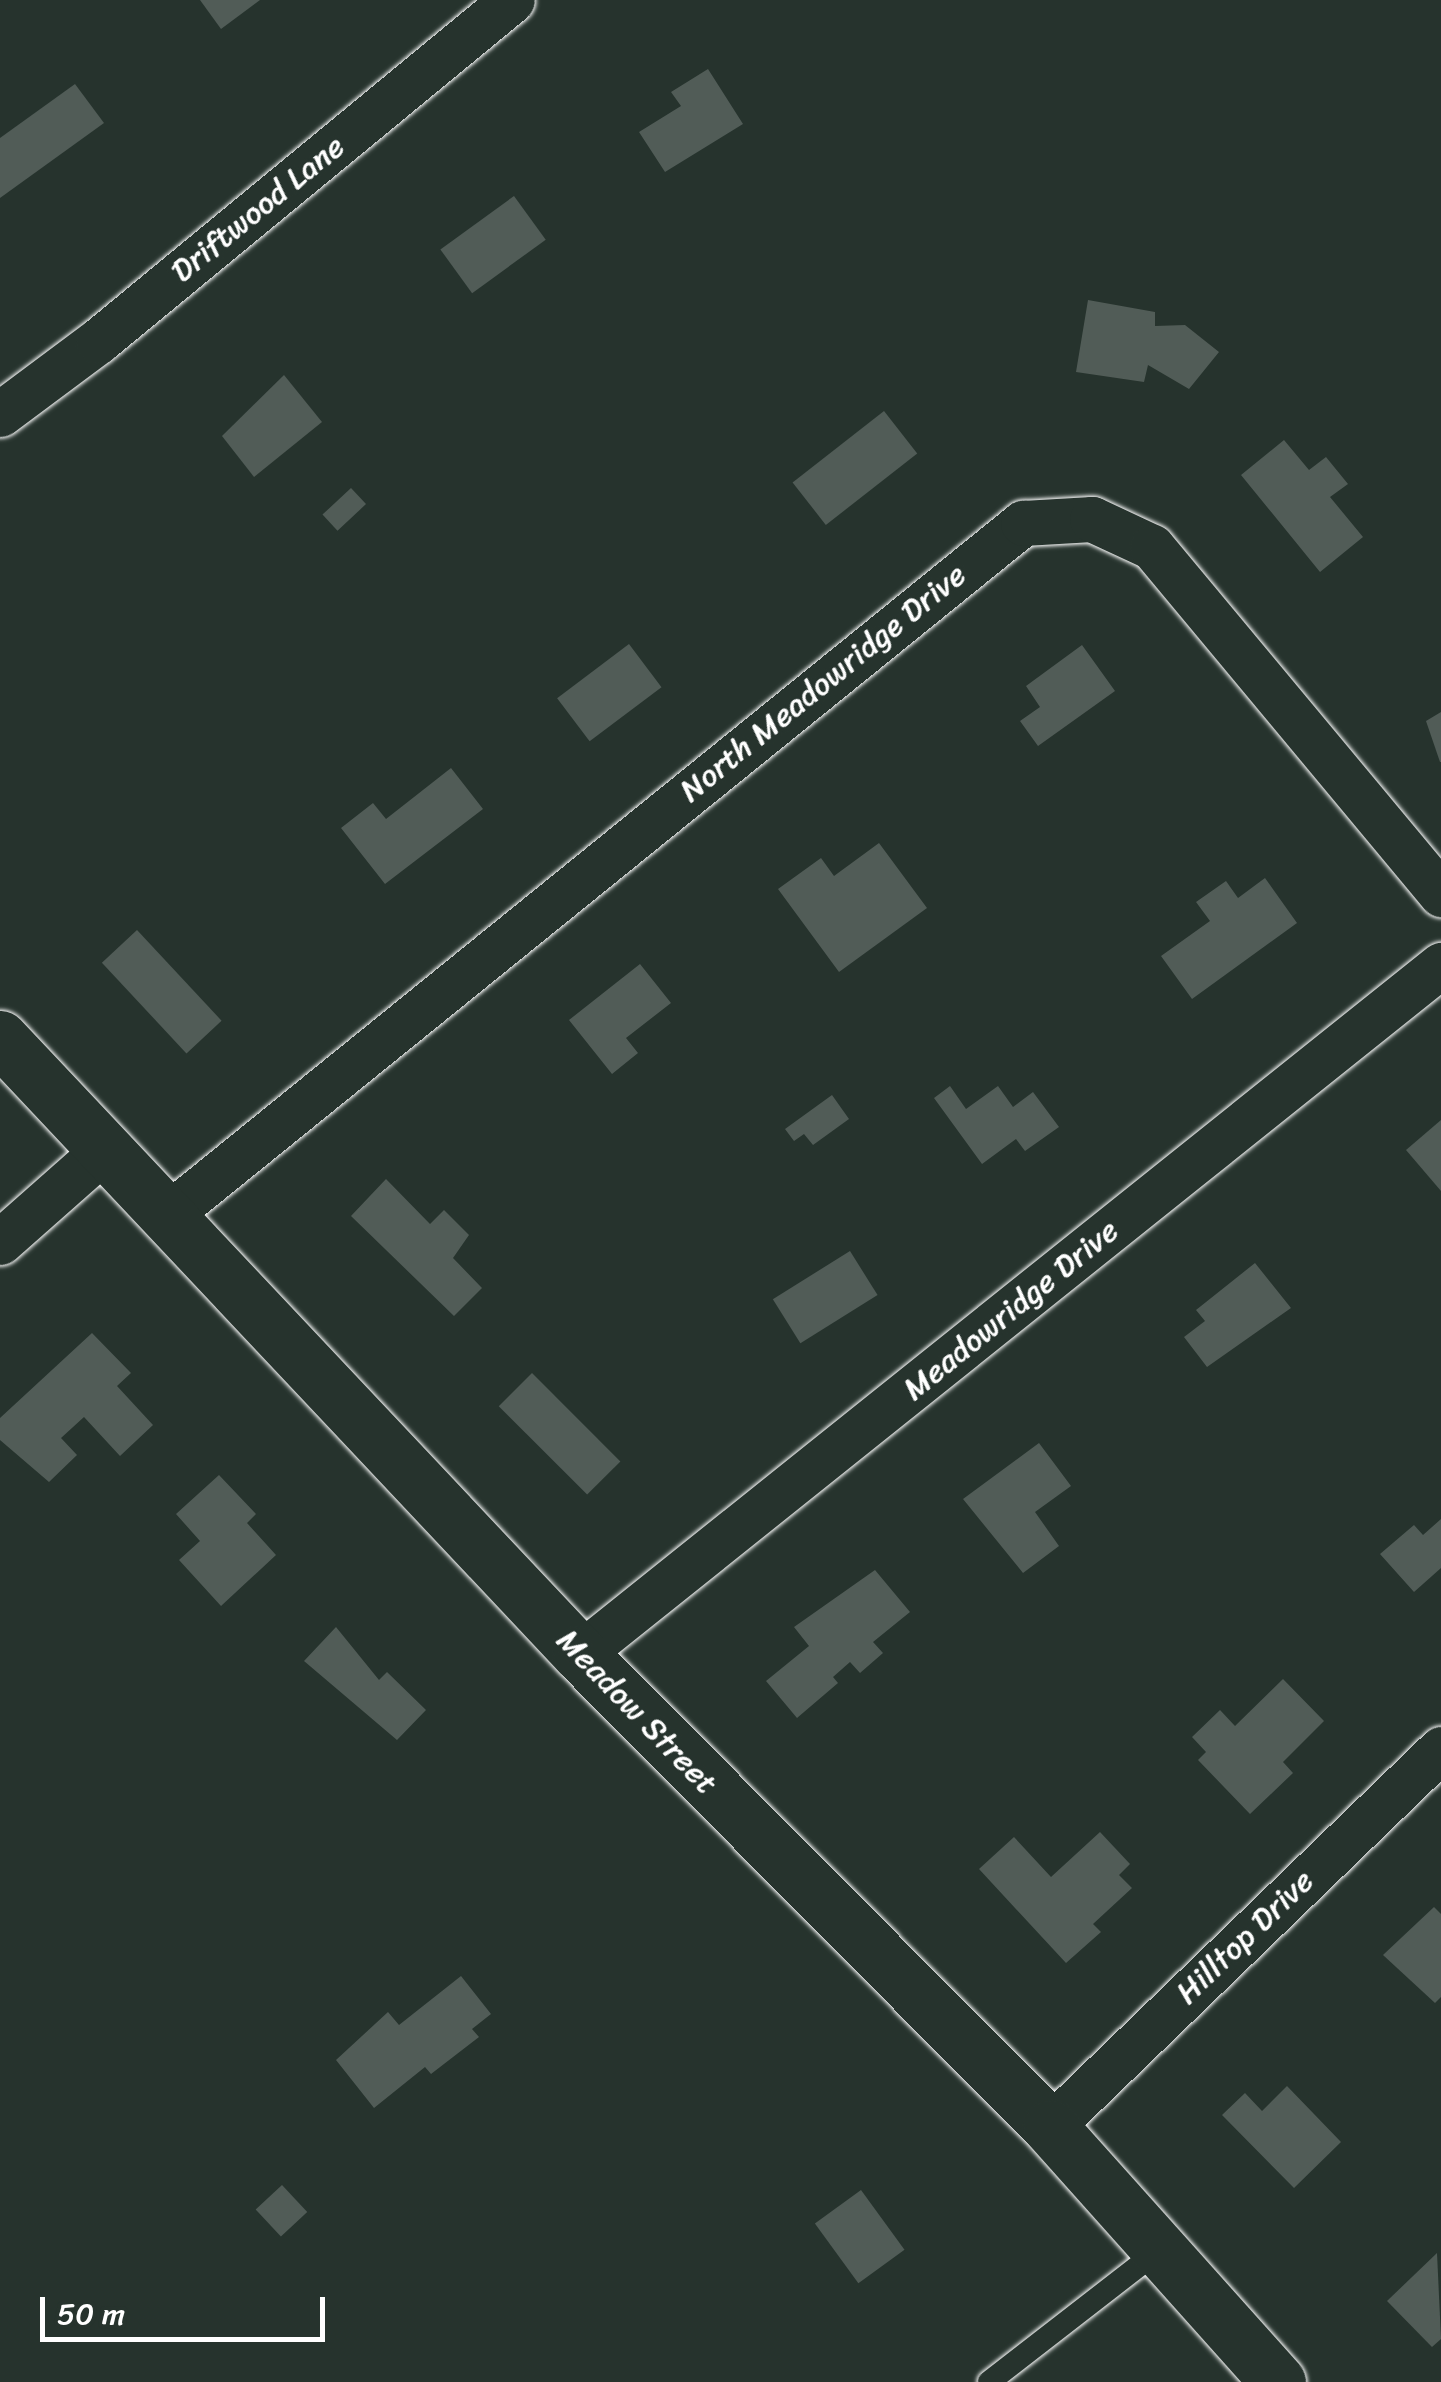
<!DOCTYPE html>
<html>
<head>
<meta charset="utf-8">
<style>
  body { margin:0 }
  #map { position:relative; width:1441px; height:2382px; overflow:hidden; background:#26332d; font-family:Sriracha,sans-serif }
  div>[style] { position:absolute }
  .building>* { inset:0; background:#515c57; transform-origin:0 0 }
  .roads { filter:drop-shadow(0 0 2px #fff) drop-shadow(0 0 2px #fff) }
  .service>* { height:22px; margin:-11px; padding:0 11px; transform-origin:11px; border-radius:11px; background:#26332d }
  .minor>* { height:45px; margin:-22.5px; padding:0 22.5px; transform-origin:22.5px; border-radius:22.5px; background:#26332d }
  .tertiary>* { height:55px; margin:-27.5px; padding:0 27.5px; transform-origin:27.5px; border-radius:27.5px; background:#26332d }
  span { translate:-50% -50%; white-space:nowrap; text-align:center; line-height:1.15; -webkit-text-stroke:9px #26332d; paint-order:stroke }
  .street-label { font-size:32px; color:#fff }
  .scale { position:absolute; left:40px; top:2297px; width:285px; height:45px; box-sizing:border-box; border:5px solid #fff; border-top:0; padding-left:12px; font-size:30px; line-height:35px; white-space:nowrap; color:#fff; -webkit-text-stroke:8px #26332d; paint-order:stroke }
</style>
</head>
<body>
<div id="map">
  <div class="building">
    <i style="clip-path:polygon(200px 0,260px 0,221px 29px)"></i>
    <i style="clip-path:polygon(708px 69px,743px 124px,665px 172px,639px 132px,681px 106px,671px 92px)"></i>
    <i style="clip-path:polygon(75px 84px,104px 123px,0 198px,0 138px)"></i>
    <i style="left:514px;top:196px;width:54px;height:91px;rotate:54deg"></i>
    <i style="clip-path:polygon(1088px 300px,1155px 312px,1155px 326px,1185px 325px,1219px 352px,1189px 389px,1148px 365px,1144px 382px,1076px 372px)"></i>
    <i style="clip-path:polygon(284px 375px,322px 422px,254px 477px,222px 436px)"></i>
    <i style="left:884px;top:411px;width:54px;height:116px;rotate:52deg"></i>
    <i style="clip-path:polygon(1284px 440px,1309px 470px,1326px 457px,1348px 484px,1330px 497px,1363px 537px,1320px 572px,1241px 475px)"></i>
    <i style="left:351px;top:488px;width:22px;height:39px;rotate:47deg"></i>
    <i style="left:629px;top:644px;width:54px;height:90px;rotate:53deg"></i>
    <i style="clip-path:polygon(1082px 645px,1115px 691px,1038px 746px,1020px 721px,1040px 707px,1026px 686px)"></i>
    <i style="clip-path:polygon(1441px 712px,1441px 762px,1440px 762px,1426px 721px)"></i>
    <i style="clip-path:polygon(451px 768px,483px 809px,385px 884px,341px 828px,373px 803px,386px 819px)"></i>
    <i style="clip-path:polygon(879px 843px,927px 908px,839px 972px,778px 889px,821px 858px,834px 876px)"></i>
    <i style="clip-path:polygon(1265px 878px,1297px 923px,1192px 999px,1161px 956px,1210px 921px,1196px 902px,1226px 881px,1238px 898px)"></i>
    <i style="left:137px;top:930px;width:124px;height:48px;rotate:47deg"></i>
    <i style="clip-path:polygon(640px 964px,671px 1003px,626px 1038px,638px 1053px,612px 1074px,569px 1020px)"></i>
    <i style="clip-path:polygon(950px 1086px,966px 1109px,998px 1086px,1013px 1107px,1033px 1092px,1059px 1127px,1025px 1151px,1016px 1139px,982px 1164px,934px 1098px)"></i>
    <i style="clip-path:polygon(832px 1095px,849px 1119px,813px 1145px,804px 1134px,794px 1141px,785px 1129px)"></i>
    <i style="clip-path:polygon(1441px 1120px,1441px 1191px,1406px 1150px)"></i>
    <i style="clip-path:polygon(386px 1179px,430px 1224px,444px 1210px,469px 1235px,453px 1258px,482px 1288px,454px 1316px,351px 1216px)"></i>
    <i style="left:850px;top:1251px;width:52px;height:91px;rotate:58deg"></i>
    <i style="clip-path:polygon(1255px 1263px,1291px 1308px,1207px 1367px,1184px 1337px,1205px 1321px,1196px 1310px)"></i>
    <i style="clip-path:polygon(92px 1333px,131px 1373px,117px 1386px,153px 1425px,120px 1456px,84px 1417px,61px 1438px,77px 1455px,49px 1482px,0 1440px,0 1418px)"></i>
    <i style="left:532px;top:1373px;width:125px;height:47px;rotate:45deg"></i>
    <i style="clip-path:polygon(1039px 1443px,1071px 1486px,1035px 1512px,1059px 1546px,1023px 1573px,963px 1499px)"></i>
    <i style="clip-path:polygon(219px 1475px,256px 1514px,247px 1523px,276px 1555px,221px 1606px,179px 1560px,200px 1541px,176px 1514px)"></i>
    <i style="clip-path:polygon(1441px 1519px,1441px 1568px,1414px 1592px,1380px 1554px,1414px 1525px,1423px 1535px)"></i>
    <i style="clip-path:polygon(875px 1570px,910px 1612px,873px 1642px,883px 1653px,860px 1673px,850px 1662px,833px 1677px,838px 1683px,797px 1718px,766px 1681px,809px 1646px,794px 1627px)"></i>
    <i style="clip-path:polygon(336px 1627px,379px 1680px,387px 1672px,426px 1710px,397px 1740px,304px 1661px)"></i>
    <i style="clip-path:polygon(1283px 1679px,1324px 1721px,1283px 1762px,1293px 1773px,1250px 1814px,1198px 1760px,1206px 1752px,1192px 1737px,1220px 1710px,1235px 1726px)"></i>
    <i style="clip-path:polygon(1100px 1832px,1130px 1864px,1119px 1875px,1132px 1888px,1093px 1924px,1101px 1932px,1066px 1963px,979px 1869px,1014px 1837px,1051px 1877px)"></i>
    <i style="clip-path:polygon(1434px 1907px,1441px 1914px,1441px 1997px,1435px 2003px,1383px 1955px)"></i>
    <i style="clip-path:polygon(461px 1976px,491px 2014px,472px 2029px,479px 2037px,431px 2074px,425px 2067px,374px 2108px,336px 2060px,388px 2012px,399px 2025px)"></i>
    <i style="clip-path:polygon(1287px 2086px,1341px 2142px,1294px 2188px,1222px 2115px,1245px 2093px,1262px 2111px)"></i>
    <i style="left:282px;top:2185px;width:37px;height:36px;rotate:47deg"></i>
    <i style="left:861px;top:2190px;width:74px;height:57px;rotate:54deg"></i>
    <i style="clip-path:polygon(1437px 2253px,1441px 2339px,1432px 2347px,1387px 2301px)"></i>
  </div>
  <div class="roads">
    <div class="service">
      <i style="left:989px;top:2382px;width:215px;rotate:-37.8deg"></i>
    </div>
    <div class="minor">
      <i style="left:0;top:414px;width:122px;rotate:-36.7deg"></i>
      <i style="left:98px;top:341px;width:536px;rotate:-39.48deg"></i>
      <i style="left:169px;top:1214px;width:1099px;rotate:-38.98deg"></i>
      <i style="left:1023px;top:523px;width:69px;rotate:-3.3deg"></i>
      <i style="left:1092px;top:519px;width:66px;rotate:25deg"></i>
      <i style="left:1152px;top:547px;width:452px;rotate:50.2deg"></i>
      <i style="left:0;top:1242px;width:140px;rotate:-41.5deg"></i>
      <i style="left:580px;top:1654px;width:1103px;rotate:-38.67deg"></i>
      <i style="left:1050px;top:2127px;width:544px;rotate:-44.03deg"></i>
    </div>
    <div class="tertiary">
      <i style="left:0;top:1038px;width:846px;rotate:46.72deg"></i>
      <i style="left:580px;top:1654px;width:667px;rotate:45.18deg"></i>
      <i style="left:1050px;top:2127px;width:342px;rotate:48.2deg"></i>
    </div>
  </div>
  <div class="street-label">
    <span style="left:258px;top:209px;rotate:-39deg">Driftwood Lane</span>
    <span style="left:823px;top:683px;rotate:-39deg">North Meadowridge Drive</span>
    <span style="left:1011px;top:1310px;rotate:-39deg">Meadowridge Drive</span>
    <span style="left:637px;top:1712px;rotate:46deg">Meadow Street</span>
    <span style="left:1245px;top:1937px;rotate:-44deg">Hilltop Drive</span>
  </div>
  <div class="scale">50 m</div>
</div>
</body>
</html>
